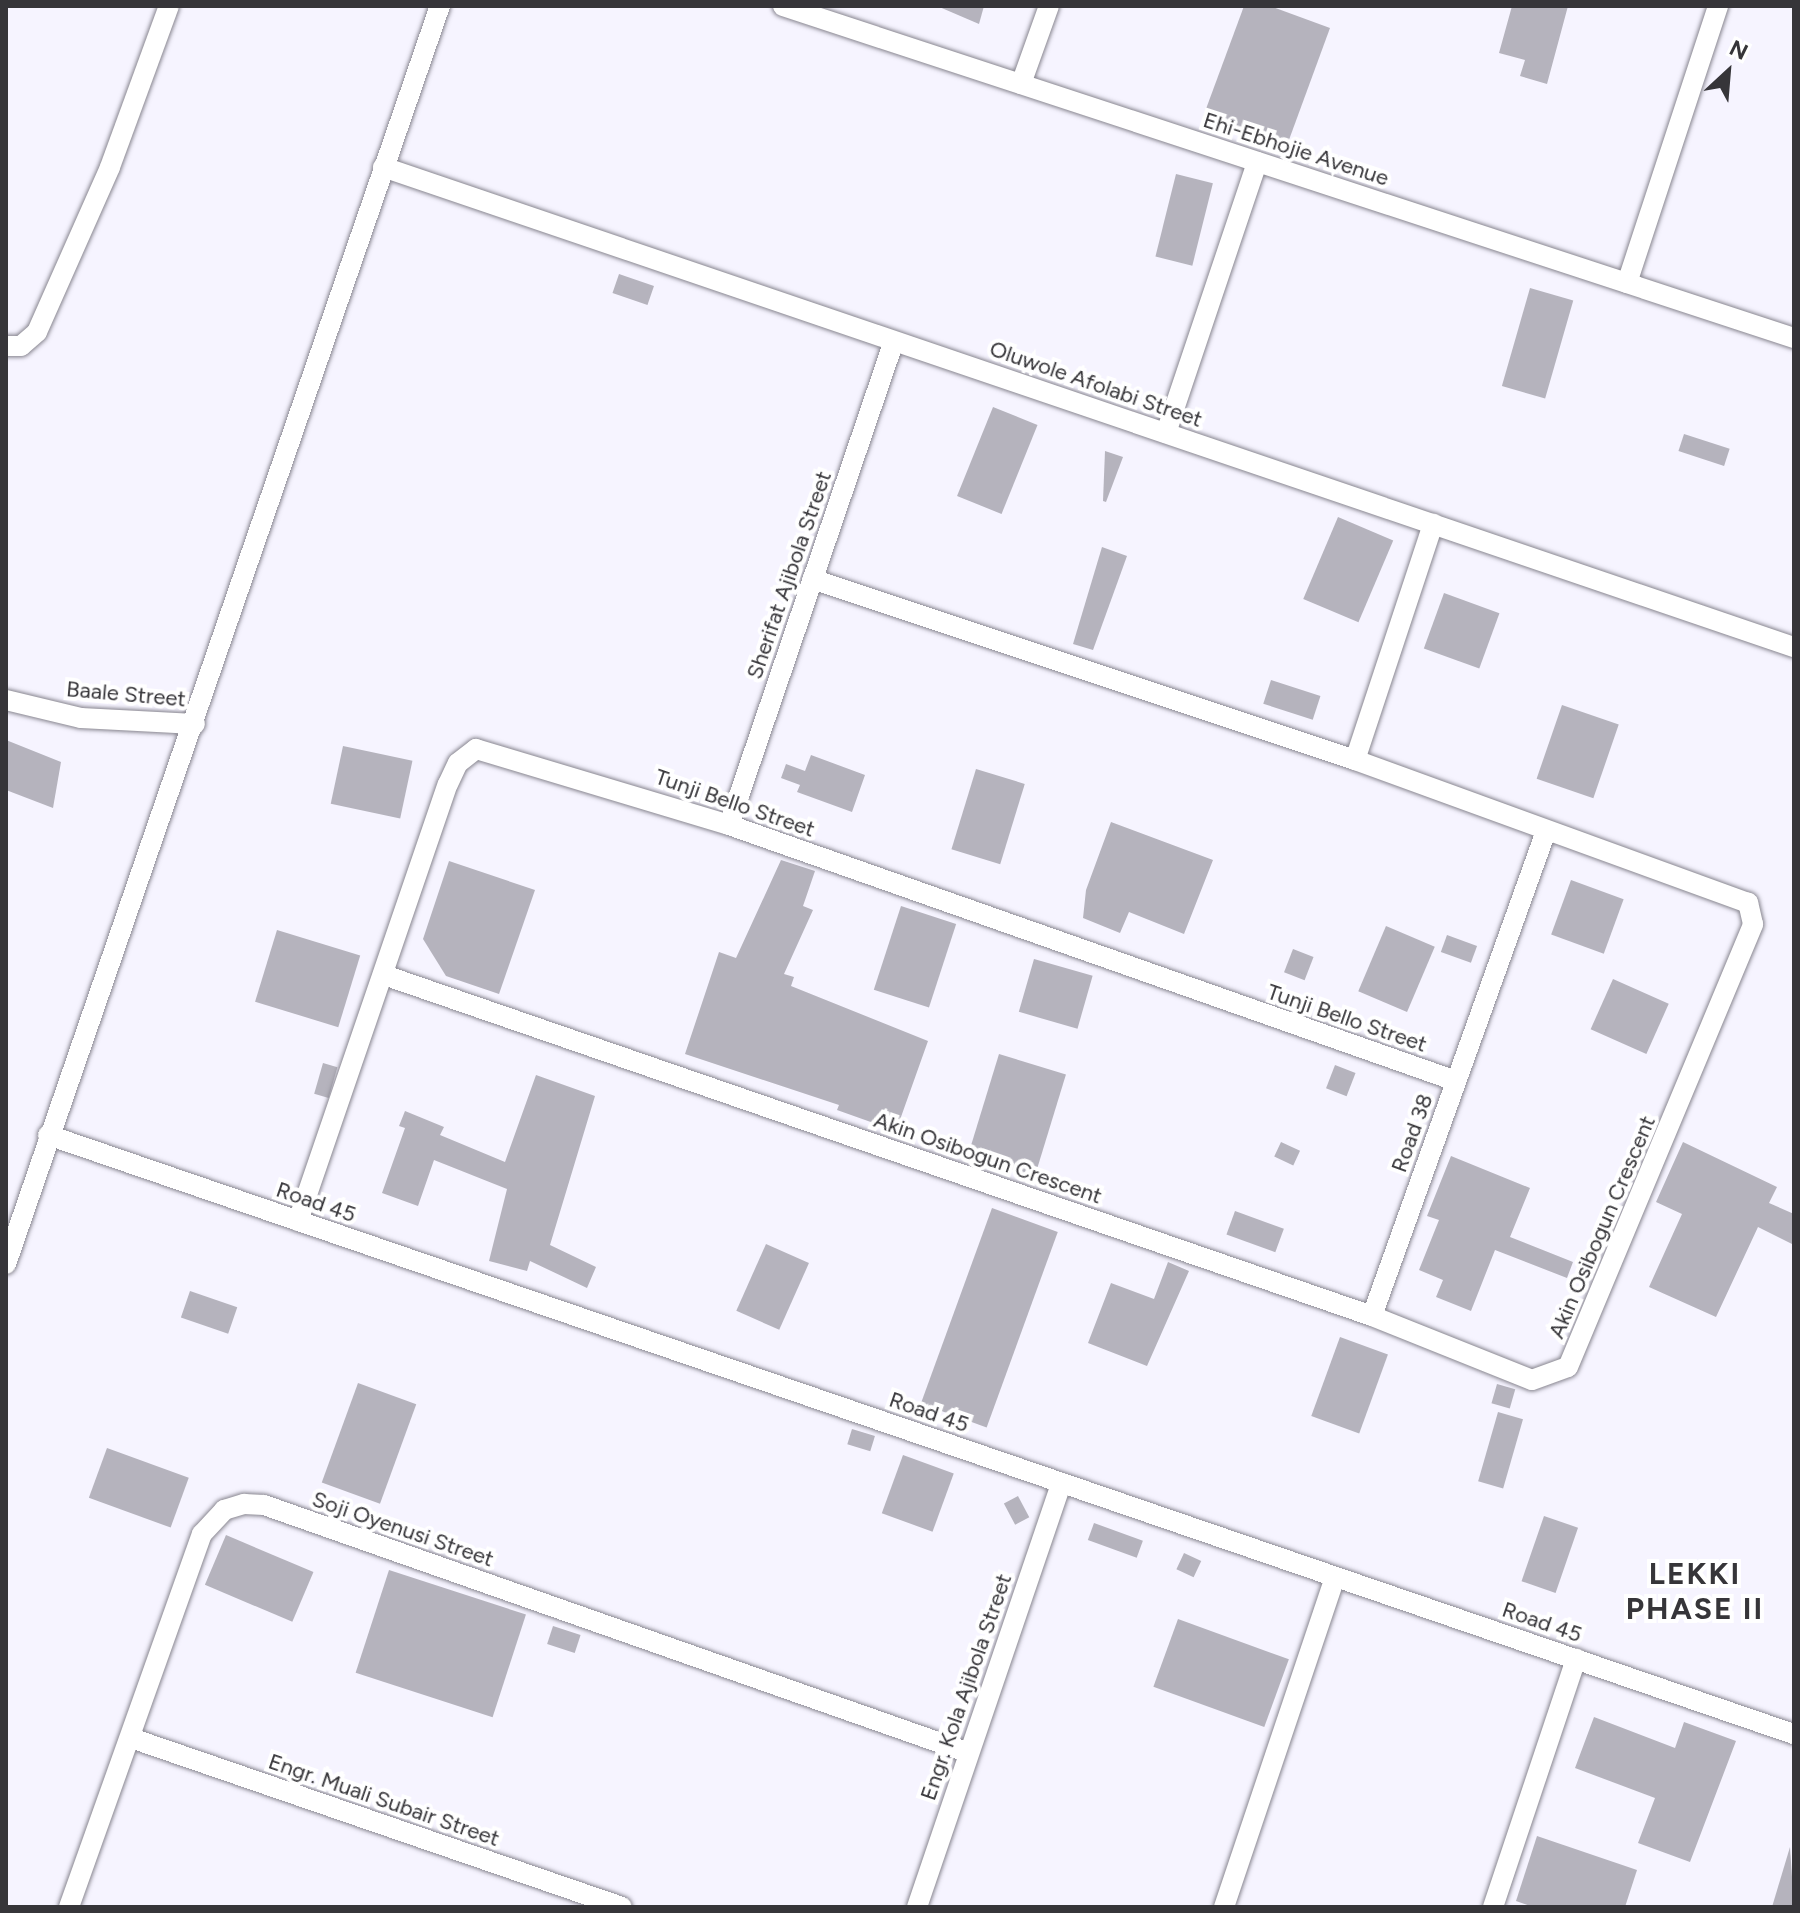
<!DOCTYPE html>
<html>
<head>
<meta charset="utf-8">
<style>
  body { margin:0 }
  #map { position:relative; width:1800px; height:1913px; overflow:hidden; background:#f6f4ff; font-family:Figtree,sans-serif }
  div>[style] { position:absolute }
  .building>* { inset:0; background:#b5b3bd; transform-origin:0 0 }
  .roads { filter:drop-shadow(0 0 2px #888690) drop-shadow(0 0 2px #888690) }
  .minor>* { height:20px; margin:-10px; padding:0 10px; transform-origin:10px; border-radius:10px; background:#fff }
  span { translate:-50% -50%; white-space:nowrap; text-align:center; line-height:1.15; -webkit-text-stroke:8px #fff; paint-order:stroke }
  .street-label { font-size:22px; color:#363539 }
  .district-label { font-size:30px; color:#363539; font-weight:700; letter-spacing:2px }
  .frame { position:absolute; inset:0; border:8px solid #363539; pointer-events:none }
  .north { position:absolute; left:1688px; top:32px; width:80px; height:80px; -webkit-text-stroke:6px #fff; paint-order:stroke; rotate:26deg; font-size:22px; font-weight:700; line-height:32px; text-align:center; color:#363539 }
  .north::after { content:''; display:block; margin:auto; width:28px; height:36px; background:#363539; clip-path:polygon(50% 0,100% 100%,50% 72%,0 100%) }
</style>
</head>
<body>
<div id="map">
  <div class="building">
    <i style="clip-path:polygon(937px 6px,984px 6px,979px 24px)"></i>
    <i style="clip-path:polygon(1244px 6px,1270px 6px,1330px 28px,1286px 148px,1203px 117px)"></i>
    <i style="clip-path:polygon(1512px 6px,1568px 6px,1547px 84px,1520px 76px,1525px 60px,1499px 53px)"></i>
    <i style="left:1176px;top:174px;width:38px;height:85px;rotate:14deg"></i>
    <i style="left:619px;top:274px;width:37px;height:20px;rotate:19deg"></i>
    <i style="left:1530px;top:288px;width:45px;height:102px;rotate:16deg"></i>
    <i style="left:993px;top:407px;width:48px;height:96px;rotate:22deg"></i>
    <i style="left:1684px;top:434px;width:48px;height:18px;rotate:18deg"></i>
    <i style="clip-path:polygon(1105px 451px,1123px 457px,1106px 502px,1103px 501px)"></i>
    <i style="left:1338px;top:517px;width:60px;height:89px;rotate:23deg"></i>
    <i style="clip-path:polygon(1102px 547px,1127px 556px,1093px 650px,1073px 644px)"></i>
    <i style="left:1444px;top:593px;width:59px;height:59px;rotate:20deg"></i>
    <i style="left:1271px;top:680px;width:52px;height:25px;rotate:18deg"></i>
    <i style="left:1562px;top:705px;width:60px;height:78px;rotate:19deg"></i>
    <i style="clip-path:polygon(6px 740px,61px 762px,53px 808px,6px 790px)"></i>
    <i style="left:343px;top:746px;width:71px;height:59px;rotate:12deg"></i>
    <i style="clip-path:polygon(811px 755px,865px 775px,852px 812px,797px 792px,800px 785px,781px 778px,786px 764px,805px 771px)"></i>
    <i style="left:976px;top:769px;width:51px;height:84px;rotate:17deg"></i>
    <i style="clip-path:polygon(1111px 822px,1213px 860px,1184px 934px,1129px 912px,1120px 933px,1083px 918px,1086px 890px)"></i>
    <i style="clip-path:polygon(781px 860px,815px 871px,803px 906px,813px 910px,784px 974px,794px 977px,791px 986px,928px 1041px,896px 1131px,837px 1110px,839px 1105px,685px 1054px,719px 952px,736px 958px)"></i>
    <i style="clip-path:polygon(449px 861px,535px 890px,499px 994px,446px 976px,423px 939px)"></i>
    <i style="left:1571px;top:880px;width:56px;height:58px;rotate:20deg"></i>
    <i style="left:901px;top:906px;width:58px;height:88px;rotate:18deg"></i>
    <i style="left:1386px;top:926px;width:53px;height:71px;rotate:23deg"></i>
    <i style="left:277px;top:930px;width:87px;height:75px;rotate:17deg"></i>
    <i style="left:1447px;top:935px;width:32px;height:18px;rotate:20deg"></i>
    <i style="left:1293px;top:949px;width:22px;height:25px;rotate:21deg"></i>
    <i style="left:1034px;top:959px;width:61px;height:55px;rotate:16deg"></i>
    <i style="left:1613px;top:979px;width:61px;height:55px;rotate:24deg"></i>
    <i style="left:999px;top:1054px;width:70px;height:107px;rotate:17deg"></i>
    <i style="left:323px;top:1063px;width:15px;height:32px;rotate:16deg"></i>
    <i style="left:1335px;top:1065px;width:22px;height:25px;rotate:21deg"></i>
    <i style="clip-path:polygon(536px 1075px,595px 1096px,550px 1245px,596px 1267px,587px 1288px,530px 1261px,527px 1271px,489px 1261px,507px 1189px,434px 1160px,418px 1206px,382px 1193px,405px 1128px,399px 1126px,405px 1111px,444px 1127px,440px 1135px,505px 1162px)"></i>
    <i style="left:1281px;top:1142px;width:21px;height:16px;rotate:25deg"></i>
    <i style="clip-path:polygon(1683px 1142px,1777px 1187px,1769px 1203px,1794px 1214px,1794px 1245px,1758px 1227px,1716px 1317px,1649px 1287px,1682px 1214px,1656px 1202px)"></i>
    <i style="clip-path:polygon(1451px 1156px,1530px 1188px,1510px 1237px,1573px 1262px,1567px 1278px,1495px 1250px,1471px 1311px,1436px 1297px,1443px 1280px,1419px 1270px,1439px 1220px,1427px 1216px)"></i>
    <i style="left:992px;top:1208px;width:70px;height:208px;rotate:20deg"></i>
    <i style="left:1235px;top:1211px;width:52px;height:25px;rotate:20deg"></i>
    <i style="left:766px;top:1244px;width:47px;height:73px;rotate:24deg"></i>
    <i style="clip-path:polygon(1168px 1262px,1189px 1271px,1147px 1366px,1088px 1343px,1111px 1283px,1154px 1299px)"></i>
    <i style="left:190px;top:1291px;width:50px;height:28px;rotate:19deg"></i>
    <i style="left:1340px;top:1337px;width:51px;height:84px;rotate:20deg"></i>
    <i style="left:358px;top:1383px;width:62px;height:106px;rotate:20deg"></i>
    <i style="left:1497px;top:1384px;width:19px;height:20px;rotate:16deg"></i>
    <i style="left:1498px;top:1412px;width:26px;height:72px;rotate:16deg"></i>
    <i style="left:852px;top:1429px;width:24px;height:16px;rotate:17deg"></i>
    <i style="left:107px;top:1448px;width:87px;height:53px;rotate:20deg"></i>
    <i style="left:903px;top:1455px;width:54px;height:62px;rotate:20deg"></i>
    <i style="left:1018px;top:1496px;width:24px;height:16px;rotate:62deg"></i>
    <i style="left:1544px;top:1516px;width:36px;height:69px;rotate:19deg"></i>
    <i style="left:1094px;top:1523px;width:52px;height:18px;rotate:20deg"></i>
    <i style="left:226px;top:1535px;width:95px;height:54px;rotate:23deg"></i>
    <i style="left:1184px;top:1553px;width:19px;height:18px;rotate:25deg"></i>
    <i style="left:389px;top:1570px;width:144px;height:108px;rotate:18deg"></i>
    <i style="left:1178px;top:1619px;width:118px;height:72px;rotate:20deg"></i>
    <i style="left:553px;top:1626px;width:29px;height:19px;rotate:18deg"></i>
    <i style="clip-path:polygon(1594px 1717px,1675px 1748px,1684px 1722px,1736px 1741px,1690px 1862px,1638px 1843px,1655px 1798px,1575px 1768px)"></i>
    <i style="clip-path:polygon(1537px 1836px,1637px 1870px,1625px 1907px,1533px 1907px,1516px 1901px)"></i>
    <i style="clip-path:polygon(1790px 1847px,1794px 1907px,1772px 1907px)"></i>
  </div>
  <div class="roads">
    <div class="minor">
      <i style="left:783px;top:6px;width:1064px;rotate:18.18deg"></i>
      <i style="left:1021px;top:84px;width:83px;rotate:-70.3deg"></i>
      <i style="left:383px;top:167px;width:1490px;rotate:18.79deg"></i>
      <i style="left:1627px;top:283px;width:292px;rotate:-71.8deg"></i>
      <i style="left:6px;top:346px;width:15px"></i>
      <i style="left:21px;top:346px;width:21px;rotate:-41deg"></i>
      <i style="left:37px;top:332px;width:180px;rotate:-66.1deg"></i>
      <i style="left:110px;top:167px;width:171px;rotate:-69.9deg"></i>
      <i style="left:1166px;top:433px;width:286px;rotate:-71.4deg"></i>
      <i style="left:6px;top:700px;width:77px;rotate:13.5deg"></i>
      <i style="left:81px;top:718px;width:114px;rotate:3deg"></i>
      <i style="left:1355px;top:760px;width:249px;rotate:-71.7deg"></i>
      <i style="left:729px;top:825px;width:511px;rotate:-71.18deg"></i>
      <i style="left:384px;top:975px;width:1045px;rotate:19.04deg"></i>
      <i style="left:1372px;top:1316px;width:172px;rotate:21.8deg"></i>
      <i style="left:1532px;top:1380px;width:38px;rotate:-20deg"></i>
      <i style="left:1568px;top:1367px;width:480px;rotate:-67.3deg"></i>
      <i style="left:1753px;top:924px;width:22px;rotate:-103deg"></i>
      <i style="left:1748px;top:903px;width:418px;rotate:-160deg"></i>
      <i style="left:1355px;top:760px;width:572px;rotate:-161.57deg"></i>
      <i style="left:48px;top:1135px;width:1846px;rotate:18.94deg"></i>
      <i style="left:298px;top:1221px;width:462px;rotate:-71.1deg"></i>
      <i style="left:448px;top:784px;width:23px;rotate:-65deg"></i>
      <i style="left:458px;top:763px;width:23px;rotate:-38deg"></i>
      <i style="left:476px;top:749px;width:264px;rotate:16.7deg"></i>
      <i style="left:729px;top:825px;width:771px;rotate:19.4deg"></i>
      <i style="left:6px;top:1264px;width:1331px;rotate:-70.97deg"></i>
      <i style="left:1372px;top:1316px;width:515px;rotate:-70.26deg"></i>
      <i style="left:131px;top:1738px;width:519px;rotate:18.99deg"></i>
      <i style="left:69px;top:1907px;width:396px;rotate:-70.4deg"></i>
      <i style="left:202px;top:1534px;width:33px;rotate:-47deg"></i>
      <i style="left:224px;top:1510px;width:21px;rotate:-17deg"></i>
      <i style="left:244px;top:1504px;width:20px;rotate:3deg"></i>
      <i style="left:264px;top:1505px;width:747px;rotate:19.38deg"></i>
      <i style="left:917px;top:1907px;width:448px;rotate:-71.2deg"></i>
      <i style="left:1224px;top:1907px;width:348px;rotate:-71.4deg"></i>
      <i style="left:1493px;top:1907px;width:262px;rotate:-71.5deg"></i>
    </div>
  </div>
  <div class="street-label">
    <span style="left:1296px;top:149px;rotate:18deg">Ehi-Ebhojie Avenue</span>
    <span style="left:1096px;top:384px;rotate:19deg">Oluwole Afolabi Street</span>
    <span style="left:789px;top:575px;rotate:-71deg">Sherifat Ajibola Street</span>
    <span style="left:126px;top:694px;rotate:5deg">Baale Street</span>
    <span style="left:735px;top:803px;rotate:19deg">Tunji Bello Street</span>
    <span style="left:1347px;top:1018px;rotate:19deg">Tunji Bello Street</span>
    <span style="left:1412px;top:1133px;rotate:-70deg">Road 38</span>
    <span style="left:988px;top:1158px;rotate:19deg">Akin Osibogun Crescent</span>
    <span style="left:316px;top:1202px;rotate:19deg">Road 45</span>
    <span style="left:1602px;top:1227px;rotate:-67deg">Akin Osibogun Crescent</span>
    <span style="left:929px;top:1412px;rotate:19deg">Road 45</span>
    <span style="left:403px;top:1529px;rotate:19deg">Soji Oyenusi Street</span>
    <span style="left:1542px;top:1622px;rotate:19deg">Road 45</span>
    <span style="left:966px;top:1687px;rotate:-71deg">Engr. Kola Ajibola Street</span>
    <span style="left:384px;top:1800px;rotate:19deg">Engr. Muali Subair Street</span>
  </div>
  <div class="district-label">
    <span style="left:1695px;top:1591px">LEKKI<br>PHASE II</span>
  </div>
  <div class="frame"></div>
  <div class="north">N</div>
</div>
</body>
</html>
